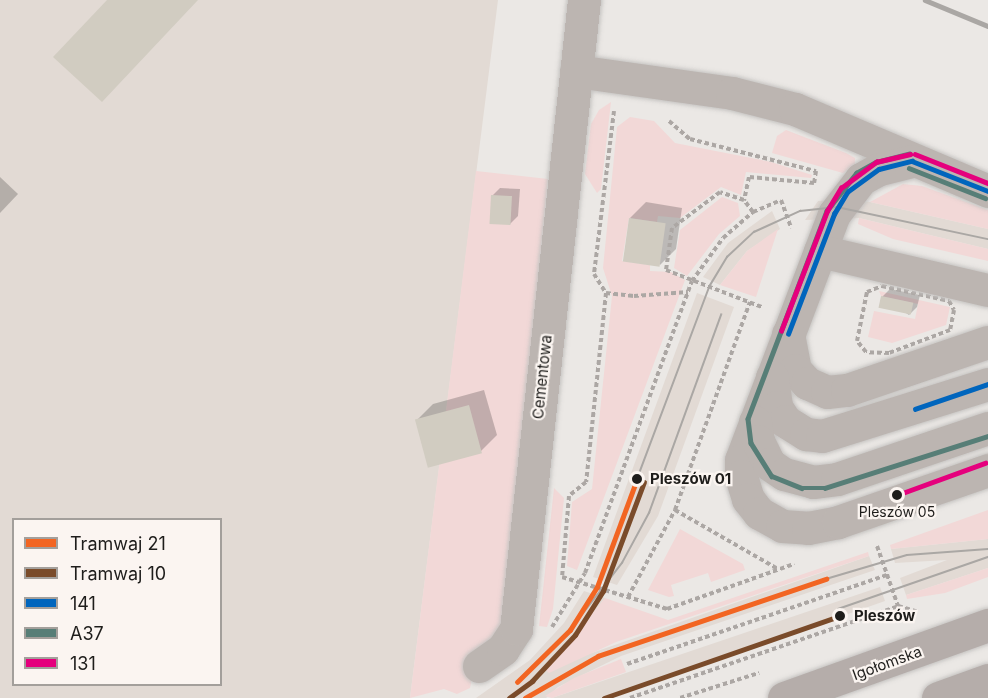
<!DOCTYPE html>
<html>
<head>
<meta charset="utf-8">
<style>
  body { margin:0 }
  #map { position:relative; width:988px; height:698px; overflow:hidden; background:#ebe8e5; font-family:Inter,sans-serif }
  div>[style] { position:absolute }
  .built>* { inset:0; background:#e2dad4 }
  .green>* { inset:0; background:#f2d8d7 }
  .shadow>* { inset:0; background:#0003 }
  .building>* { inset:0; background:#d1ccc1; transform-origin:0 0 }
  .path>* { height:4px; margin-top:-2px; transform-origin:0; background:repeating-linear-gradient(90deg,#aca7a4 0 4.5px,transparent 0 7.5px) }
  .roads { filter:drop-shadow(0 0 2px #c5c3c1) drop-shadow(0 0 2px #c5c3c1) }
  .minor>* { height:33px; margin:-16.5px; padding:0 16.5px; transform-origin:16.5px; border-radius:16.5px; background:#bcb5b1 }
  .major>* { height:33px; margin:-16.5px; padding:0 16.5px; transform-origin:16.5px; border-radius:16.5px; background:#b5adaa }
  .tram>* { height:1.5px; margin:-0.75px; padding:0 0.75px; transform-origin:0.75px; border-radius:0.75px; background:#aaa7a4 }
  .rail>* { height:4.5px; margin:-2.25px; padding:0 2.25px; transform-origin:2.25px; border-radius:2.25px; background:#aaa7a4 }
  .bus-1>* { height:4.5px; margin:-2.25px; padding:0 2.25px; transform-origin:2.25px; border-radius:2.25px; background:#0065bd }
  .bus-2>* { height:4.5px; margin:-2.25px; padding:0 2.25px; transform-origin:2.25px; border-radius:2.25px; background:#577e77 }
  .bus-3>* { height:4.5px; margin:-2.25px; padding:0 2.25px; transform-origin:2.25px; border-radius:2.25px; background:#e5007d }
  .tram-1>* { height:4.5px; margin:-2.25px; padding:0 2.25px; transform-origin:2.25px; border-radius:2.25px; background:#f26522 }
  .tram-2>* { height:4.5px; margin:-2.25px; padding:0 2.25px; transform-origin:2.25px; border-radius:2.25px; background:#7a4b2a }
  .dots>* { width:16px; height:16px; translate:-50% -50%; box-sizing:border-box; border:3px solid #fbf5f1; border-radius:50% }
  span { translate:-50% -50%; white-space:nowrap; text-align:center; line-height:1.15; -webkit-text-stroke:4.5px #fbf5f1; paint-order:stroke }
  .bus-label { font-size:14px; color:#1e1d1b }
  .street-label { font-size:15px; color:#1e1d1b }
  .stop-label { font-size:15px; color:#1e1d1b; font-weight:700 }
  .left { translate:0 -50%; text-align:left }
  .legend { position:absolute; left:12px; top:518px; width:210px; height:168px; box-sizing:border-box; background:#fbf5f1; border:2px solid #a39f9b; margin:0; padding:8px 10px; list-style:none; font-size:18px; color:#1e1d1b }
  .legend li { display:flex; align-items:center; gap:12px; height:30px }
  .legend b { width:30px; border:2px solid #a39f9b }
</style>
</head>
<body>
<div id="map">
  <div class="built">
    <i style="clip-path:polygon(evenodd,0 0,498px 0,410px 698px,0 698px,0 0,14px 520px,220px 520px,220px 684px,14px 684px,14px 520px)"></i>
    <i style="clip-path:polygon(848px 200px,870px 202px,988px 229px,988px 249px,859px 218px,805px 220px,818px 201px)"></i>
    <i style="clip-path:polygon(772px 211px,780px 229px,747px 251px,720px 285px,703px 277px,728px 243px)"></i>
    <i style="clip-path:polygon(697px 293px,734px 307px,658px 516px,617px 585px,593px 577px)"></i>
    <i style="clip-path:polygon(988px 539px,988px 568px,906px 595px,900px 578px,947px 560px,895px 563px,891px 549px)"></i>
    <i style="clip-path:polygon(869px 556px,875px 570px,621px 656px,558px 687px,546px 698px,476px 698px,530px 660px,564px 623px,584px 591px,605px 598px,565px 651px,569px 661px)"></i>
    <i style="clip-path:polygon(880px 587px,885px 601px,609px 698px,552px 698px)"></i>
  </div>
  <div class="green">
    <i style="clip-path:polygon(611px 102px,601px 189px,597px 193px,585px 174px,591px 124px,599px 110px)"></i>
    <i style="clip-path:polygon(630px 117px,654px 121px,675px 143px,771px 162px,812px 175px,811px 178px,746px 172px,741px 195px,721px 187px,680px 218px,658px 216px,657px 222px,629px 218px,622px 261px,650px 265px,650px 271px,671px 272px,685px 280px,577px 570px,567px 566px,572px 502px,592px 489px,612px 296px,603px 268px,617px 127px)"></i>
    <i style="clip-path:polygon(786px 130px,846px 153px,855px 158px,855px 164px,843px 173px,772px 153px,777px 136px)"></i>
    <i style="clip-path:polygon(476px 171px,548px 179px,504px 615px,500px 635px,477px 655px,470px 688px,457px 694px,444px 689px,410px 698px)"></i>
    <i style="clip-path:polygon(903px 184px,922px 186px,988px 210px,988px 229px,870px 202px)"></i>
    <i style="clip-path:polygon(722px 197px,738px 203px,740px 216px,719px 234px,687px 276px,674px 268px,680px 230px)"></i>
    <i style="clip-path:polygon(859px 218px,988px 249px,988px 261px,893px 239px,858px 224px)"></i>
    <i style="clip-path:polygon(778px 229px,756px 297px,720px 285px,747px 251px)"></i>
    <i style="clip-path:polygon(879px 291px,950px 307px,946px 325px,892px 343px,868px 337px,874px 311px,915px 319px,918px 304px,881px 296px)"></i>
    <i style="clip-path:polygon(554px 488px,564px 498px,553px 609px,547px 627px,539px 626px)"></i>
    <i style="clip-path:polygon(988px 510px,988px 539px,891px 549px,890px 545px)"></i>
    <i style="clip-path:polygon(680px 529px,743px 564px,745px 570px,711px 582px,708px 573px,671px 585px,674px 596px,669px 597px,648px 590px)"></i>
    <i style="clip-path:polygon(868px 552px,869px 556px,616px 642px,549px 673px,546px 670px,605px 598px,668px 620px)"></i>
    <i style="clip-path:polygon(988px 568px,988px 577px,945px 593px,907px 599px,906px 595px)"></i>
    <i style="clip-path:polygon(621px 659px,626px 672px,552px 698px,545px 696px,574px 678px)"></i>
  </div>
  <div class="shadow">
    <i style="clip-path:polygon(0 177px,18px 194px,0 213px)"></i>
    <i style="clip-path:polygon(500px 188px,520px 189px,518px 216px,510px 224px,492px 196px)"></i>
    <i style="clip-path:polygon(646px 202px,682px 208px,676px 249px,660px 265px,630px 218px)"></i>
    <i style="clip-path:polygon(890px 289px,920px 295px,917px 307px,909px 315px,882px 297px)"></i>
    <i style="clip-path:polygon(484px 390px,497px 435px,481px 451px,417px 420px,433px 404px)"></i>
  </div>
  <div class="building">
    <i style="clip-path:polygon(107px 0,198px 0,102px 102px,53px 57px)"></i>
    <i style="left:491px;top:195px;width:21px;height:29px;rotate:3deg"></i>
    <i style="left:629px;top:218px;width:37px;height:44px;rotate:8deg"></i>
    <i style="left:881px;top:296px;width:33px;height:12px;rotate:12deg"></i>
    <i style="left:469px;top:405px;width:50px;height:56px;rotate:75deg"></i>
  </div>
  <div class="path">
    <i style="left:614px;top:111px;width:164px;rotate:97deg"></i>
    <i style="left:594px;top:274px;width:22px;rotate:58deg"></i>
    <i style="left:606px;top:293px;width:190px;rotate:96deg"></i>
    <i style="left:586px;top:482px;width:22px;rotate:141deg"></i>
    <i style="left:569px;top:496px;width:81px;rotate:94.9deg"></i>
    <i style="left:562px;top:577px;width:110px;rotate:16.9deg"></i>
    <i style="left:667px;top:609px;width:135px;rotate:-19.5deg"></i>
    <i style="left:669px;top:121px;width:28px;rotate:41deg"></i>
    <i style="left:690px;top:139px;width:130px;rotate:14.3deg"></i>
    <i style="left:816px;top:171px;width:12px;rotate:99deg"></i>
    <i style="left:814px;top:183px;width:65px;rotate:-174.7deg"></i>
    <i style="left:749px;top:177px;width:24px;rotate:102deg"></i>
    <i style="left:753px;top:212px;width:15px;rotate:-127deg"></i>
    <i style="left:744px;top:200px;width:25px;rotate:-162deg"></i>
    <i style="left:720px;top:192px;width:60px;rotate:143.1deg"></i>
    <i style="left:672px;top:228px;width:42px;rotate:98.1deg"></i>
    <i style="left:666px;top:270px;width:103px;rotate:21.1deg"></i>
    <i style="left:882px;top:286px;width:69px;rotate:12.6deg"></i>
    <i style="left:949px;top:301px;width:10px;rotate:61deg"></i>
    <i style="left:954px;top:310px;width:20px;rotate:101deg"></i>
    <i style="left:950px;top:330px;width:65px;rotate:159.3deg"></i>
    <i style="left:889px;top:353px;width:23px;rotate:-178deg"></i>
    <i style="left:866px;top:352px;width:14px;rotate:-129deg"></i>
    <i style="left:857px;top:341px;width:50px;rotate:-78.5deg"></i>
    <i style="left:867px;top:292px;width:16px;rotate:-22deg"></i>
    <i style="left:606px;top:293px;width:28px;rotate:6deg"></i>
    <i style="left:634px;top:296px;width:54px;rotate:-4.2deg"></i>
    <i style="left:675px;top:510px;width:119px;rotate:29.8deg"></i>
    <i style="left:877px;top:546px;width:64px;rotate:70.7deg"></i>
    <i style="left:628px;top:597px;width:99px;rotate:-61.6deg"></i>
    <i style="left:675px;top:510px;width:221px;rotate:-70.2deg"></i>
    <i style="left:552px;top:627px;width:63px;rotate:-58.6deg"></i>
    <i style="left:585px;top:573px;width:311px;rotate:-69.9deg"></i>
    <i style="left:692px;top:281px;width:53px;rotate:-54.2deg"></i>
    <i style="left:723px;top:238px;width:40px;rotate:-41deg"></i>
    <i style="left:753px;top:212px;width:30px;rotate:-23deg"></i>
    <i style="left:781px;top:200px;width:30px;rotate:70deg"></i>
    <i style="left:627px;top:664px;width:275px;rotate:-18.9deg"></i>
    <i style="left:630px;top:698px;width:283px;rotate:-18.9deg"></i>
    <i style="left:898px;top:606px;width:22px;rotate:16deg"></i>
    <i style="left:680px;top:698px;width:83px;rotate:-17.6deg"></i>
  </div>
  <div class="roads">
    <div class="minor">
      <i style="left:576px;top:71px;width:158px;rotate:8deg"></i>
      <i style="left:732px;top:93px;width:65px;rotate:14.3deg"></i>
      <i style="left:795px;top:109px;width:210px;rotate:23deg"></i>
      <i style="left:912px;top:161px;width:34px;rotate:166deg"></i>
      <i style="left:879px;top:169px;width:21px;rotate:151deg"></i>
      <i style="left:861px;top:179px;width:44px;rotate:127.6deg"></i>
      <i style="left:834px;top:214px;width:263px;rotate:110.7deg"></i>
      <i style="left:741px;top:460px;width:16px;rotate:90deg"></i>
      <i style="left:741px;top:476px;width:24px;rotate:73deg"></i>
      <i style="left:748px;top:499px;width:18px;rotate:52deg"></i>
      <i style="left:759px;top:513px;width:26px;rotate:29deg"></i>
      <i style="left:782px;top:526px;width:26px;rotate:4deg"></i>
      <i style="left:808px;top:528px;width:31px;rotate:-11deg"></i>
      <i style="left:838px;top:522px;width:159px;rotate:-19.1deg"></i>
      <i style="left:820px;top:251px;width:172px;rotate:13.1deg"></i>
      <i style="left:788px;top:334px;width:37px;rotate:79deg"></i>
      <i style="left:795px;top:370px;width:18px;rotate:47deg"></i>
      <i style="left:807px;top:383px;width:22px;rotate:24deg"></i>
      <i style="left:827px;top:392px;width:20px;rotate:-6deg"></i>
      <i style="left:847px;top:390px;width:149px;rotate:-18.8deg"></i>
      <i style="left:772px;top:377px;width:30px;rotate:82deg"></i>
      <i style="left:776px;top:407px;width:17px;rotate:57deg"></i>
      <i style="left:785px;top:421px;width:25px;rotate:32deg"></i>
      <i style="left:806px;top:434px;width:16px;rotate:7deg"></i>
      <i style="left:822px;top:436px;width:174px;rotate:-17.4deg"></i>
      <i style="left:755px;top:422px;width:19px;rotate:81deg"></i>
      <i style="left:758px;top:441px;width:25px;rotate:64deg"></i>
      <i style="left:769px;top:464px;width:18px;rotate:34deg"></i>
      <i style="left:784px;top:474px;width:30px;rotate:15deg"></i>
      <i style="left:813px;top:482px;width:24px;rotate:-7deg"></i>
      <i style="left:837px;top:479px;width:159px;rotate:-18.7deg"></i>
      <i style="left:479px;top:666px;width:29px;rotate:-35deg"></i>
      <i style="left:503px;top:649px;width:24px;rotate:-57deg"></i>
      <i style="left:516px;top:629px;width:633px;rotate:-83.83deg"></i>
    </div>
    <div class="major">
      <i style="left:784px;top:698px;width:217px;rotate:-19.7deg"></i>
      <i style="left:938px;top:698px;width:53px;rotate:-19.8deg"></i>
    </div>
  </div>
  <div class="tram">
    <i style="left:637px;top:479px;width:205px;rotate:-69.4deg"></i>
    <i style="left:709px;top:287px;width:35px;rotate:-59deg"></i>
    <i style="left:727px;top:257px;width:37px;rotate:-43deg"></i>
    <i style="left:754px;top:232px;width:51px;rotate:-24.5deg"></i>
    <i style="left:800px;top:211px;width:37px;rotate:-6deg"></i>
    <i style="left:837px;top:207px;width:154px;rotate:12deg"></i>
    <i style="left:826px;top:579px;width:84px;rotate:-16.5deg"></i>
    <i style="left:907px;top:555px;width:81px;rotate:-4.2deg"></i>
    <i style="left:838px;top:609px;width:159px;rotate:-19.1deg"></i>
    <i style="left:570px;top:630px;width:85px;rotate:-52.2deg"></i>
    <i style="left:622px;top:563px;width:57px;rotate:-61.6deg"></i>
    <i style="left:649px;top:513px;width:211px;rotate:-70deg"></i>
  </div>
  <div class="rail">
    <i style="left:925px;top:0;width:68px;rotate:22.4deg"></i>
  </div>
  <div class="bus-1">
    <i style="left:912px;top:161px;width:82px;rotate:21.5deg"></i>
    <i style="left:788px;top:334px;width:129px;rotate:-69deg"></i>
    <i style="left:834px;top:214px;width:26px;rotate:-59deg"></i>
    <i style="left:847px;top:192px;width:39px;rotate:-36deg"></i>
    <i style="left:879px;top:169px;width:34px;rotate:-14deg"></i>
    <i style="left:915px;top:409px;width:77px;rotate:-18.9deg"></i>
  </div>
  <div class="bus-2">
    <i style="left:910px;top:154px;width:34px;rotate:166deg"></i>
    <i style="left:877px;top:162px;width:23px;rotate:151deg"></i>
    <i style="left:857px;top:173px;width:48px;rotate:128.3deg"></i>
    <i style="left:827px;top:211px;width:222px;rotate:110.8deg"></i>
    <i style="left:748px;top:419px;width:24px;rotate:83deg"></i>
    <i style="left:751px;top:443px;width:39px;rotate:58deg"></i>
    <i style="left:772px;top:476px;width:32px;rotate:22deg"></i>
    <i style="left:802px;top:488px;width:23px"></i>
    <i style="left:825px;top:488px;width:171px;rotate:-17.7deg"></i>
    <i style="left:909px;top:168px;width:82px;rotate:21.5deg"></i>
  </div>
  <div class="bus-3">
    <i style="left:915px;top:154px;width:79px;rotate:21.7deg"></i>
    <i style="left:781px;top:331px;width:129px;rotate:-69deg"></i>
    <i style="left:827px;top:211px;width:27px;rotate:-59deg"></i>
    <i style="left:841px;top:188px;width:44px;rotate:-36.6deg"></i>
    <i style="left:876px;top:162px;width:35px;rotate:-13deg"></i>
    <i style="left:897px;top:495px;width:94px;rotate:-20deg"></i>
  </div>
  <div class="tram-1">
    <i style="left:517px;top:682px;width:74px;rotate:-44.5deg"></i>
    <i style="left:570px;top:630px;width:51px;rotate:-57.9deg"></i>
    <i style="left:597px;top:587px;width:115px;rotate:-69.7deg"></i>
    <i style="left:525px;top:698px;width:84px;rotate:-29.9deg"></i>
    <i style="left:598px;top:656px;width:241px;rotate:-18.7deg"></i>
  </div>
  <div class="tram-2">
    <i style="left:509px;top:698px;width:29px;rotate:-36deg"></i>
    <i style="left:532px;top:681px;width:63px;rotate:-46.9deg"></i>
    <i style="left:575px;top:635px;width:52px;rotate:-57.5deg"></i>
    <i style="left:603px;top:591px;width:116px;rotate:-69.4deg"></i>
    <i style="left:604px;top:698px;width:250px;rotate:-19.2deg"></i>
  </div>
  <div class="dots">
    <i style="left:637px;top:479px;background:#1e1d1b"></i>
    <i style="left:897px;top:495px;background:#1e1d1b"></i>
    <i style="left:840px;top:616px;background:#1e1d1b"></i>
  </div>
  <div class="bus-label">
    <span style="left:897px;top:512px">Pleszów 05</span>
  </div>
  <div class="street-label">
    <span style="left:542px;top:377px;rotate:-84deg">Cementowa</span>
    <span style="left:887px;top:663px;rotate:-20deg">Igołomska</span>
  </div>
  <div class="stop-label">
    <span class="left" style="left:650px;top:479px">Pleszów 01</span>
    <span class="left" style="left:854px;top:616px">Pleszów</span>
  </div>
  <ul class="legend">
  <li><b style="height:8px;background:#f26522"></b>Tramwaj 21</li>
  <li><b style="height:8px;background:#7a4b2a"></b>Tramwaj 10</li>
  <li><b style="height:8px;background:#0065bd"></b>141</li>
  <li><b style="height:8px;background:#577e77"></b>A37</li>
  <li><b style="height:8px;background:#e5007d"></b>131</li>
  </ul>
</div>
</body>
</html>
